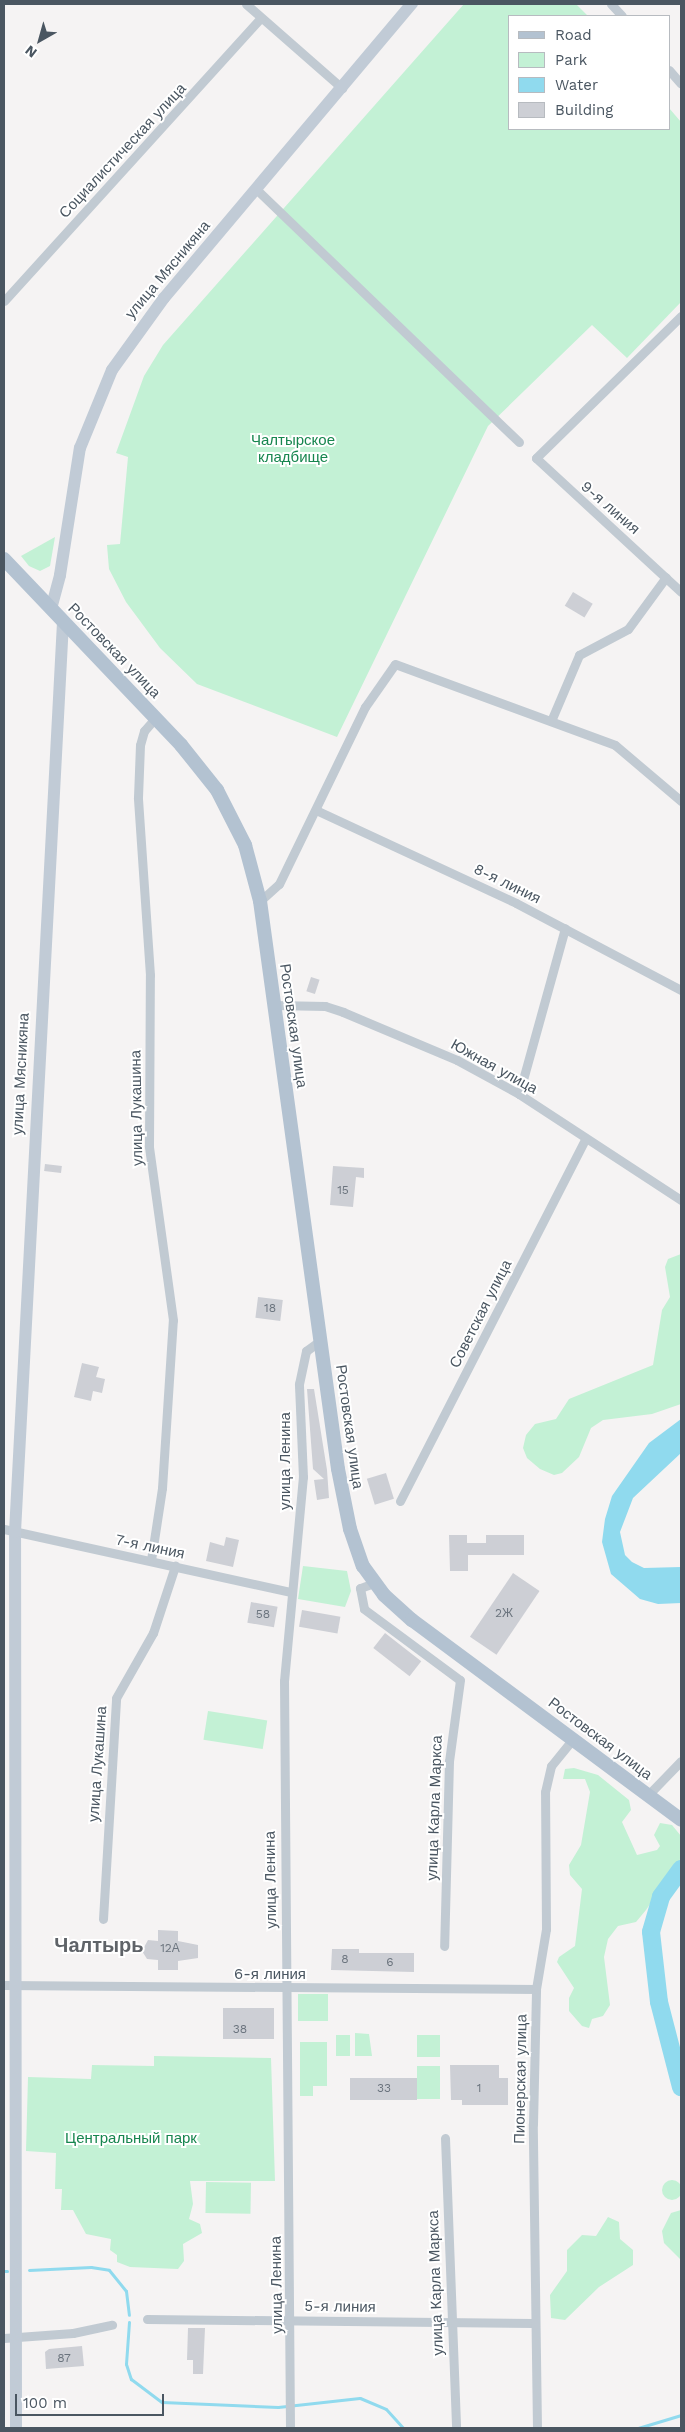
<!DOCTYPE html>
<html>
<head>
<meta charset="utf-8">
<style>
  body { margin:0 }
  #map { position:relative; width:685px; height:2432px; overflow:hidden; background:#f5f3f3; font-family:"Work Sans",sans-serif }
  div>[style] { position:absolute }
  .green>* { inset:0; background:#c3f1d5; transform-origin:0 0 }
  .round { border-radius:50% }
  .water>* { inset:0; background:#90daee }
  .stream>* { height:3px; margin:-1.5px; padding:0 1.5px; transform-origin:1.5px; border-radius:1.5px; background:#90daee }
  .river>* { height:18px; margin:-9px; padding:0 9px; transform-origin:9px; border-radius:9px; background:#90daee }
  .building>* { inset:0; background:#cdcfd5; transform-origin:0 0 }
  .street>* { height:9px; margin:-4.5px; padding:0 4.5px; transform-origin:4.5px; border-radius:4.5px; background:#c1cad2 }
  .secondary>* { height:12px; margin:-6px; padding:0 6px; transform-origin:6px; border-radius:6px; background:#c1cbd6 }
  .primary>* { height:14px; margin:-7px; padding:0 7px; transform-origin:7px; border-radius:7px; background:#b3c2d1 }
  span { translate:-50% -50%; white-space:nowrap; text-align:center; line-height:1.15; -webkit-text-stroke:4px #fff; paint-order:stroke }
  .number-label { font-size:12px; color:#6b747e }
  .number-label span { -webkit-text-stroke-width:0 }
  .street-label { font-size:15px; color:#4a5661 }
  .park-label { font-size:15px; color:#17864f }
  .district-label { font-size:20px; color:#5f6368; font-weight:700 }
  .frame { position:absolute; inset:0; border:5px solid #4a5661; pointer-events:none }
  .legend { position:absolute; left:508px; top:15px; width:162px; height:115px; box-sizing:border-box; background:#fff; border:1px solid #b7bbc0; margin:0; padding:6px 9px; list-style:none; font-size:15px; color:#4a5661 }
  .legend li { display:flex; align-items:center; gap:10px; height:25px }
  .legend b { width:25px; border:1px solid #b7bbc0 }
  .north { position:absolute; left:15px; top:15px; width:50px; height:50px; -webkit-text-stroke:4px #fff; paint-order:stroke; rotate:218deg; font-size:14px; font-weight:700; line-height:20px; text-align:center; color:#4a5661 }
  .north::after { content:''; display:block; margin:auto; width:18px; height:22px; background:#4a5661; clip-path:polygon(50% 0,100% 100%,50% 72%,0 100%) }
  .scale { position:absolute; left:15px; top:2394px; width:149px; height:22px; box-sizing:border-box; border:2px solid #4a5661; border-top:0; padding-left:6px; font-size:15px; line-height:18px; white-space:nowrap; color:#4a5661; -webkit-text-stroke:4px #fff; paint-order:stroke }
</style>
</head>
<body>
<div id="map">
  <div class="green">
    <i style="clip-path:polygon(464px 4px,576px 4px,588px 16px,509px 16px,509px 129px,669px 129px,669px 108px,681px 122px,681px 302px,627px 358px,592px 325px,488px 426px,337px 737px,197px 684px,160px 648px,126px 602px,109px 569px,107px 545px,120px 544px,128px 457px,116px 453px,144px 376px,163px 345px)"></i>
    <i style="clip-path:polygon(55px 537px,50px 566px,40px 571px,29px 566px,21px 556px)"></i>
    <i style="clip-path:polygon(681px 1254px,681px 1404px,652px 1414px,603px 1420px,591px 1428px,579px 1457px,562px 1473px,554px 1475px,540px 1469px,527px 1458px,523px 1448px,526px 1435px,535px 1424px,556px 1419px,569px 1399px,653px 1365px,662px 1310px,670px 1297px,665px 1267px,668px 1259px)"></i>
    <i style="clip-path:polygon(303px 1566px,347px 1571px,351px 1591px,345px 1607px,298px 1599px)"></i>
    <i style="left:208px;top:1711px;width:60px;height:29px;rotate:9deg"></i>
    <i style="clip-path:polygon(574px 1768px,598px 1775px,629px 1800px,631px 1810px,622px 1822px,637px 1855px,657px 1850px,660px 1846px,654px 1835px,660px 1823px,672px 1825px,681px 1836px,681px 1858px,646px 1910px,636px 1922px,618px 1926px,608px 1939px,604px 1957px,610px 2005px,603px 2016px,592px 2019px,589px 2028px,582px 2026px,569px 2011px,569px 1998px,574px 1988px,557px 1962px,559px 1957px,575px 1946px,582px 1889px,570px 1875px,569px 1865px,581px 1845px,590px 1792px,585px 1779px,563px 1779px,565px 1769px)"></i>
    <i style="left:298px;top:1994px;width:30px;height:27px"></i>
    <i style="clip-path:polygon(355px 2033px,369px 2034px,372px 2056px,355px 2056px)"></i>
    <i style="left:336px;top:2035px;width:14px;height:21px"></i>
    <i style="left:417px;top:2035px;width:23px;height:22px"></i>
    <i style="clip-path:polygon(300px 2042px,327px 2042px,327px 2086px,313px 2086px,313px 2096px,300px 2096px)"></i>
    <i style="clip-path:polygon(154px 2056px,271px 2058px,275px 2181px,190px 2181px,193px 2204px,189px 2219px,200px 2224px,202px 2233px,183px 2244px,184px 2261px,178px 2269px,130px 2267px,117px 2262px,117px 2255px,110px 2250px,111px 2239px,86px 2234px,73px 2210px,61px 2210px,62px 2189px,55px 2189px,56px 2153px,26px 2151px,28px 2077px,91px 2079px,92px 2065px,154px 2066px)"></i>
    <i style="left:417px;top:2066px;width:23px;height:33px"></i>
    <i class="round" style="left:662px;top:2180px;width:20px;height:20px"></i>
    <i style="left:206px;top:2182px;width:45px;height:31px;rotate:1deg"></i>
    <i style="clip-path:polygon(681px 2210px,681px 2260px,664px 2243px,662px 2231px,671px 2213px)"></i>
    <i style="clip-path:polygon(608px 2217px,619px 2222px,620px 2239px,633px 2250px,633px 2265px,599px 2287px,565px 2320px,551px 2318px,550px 2295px,567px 2271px,567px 2250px,582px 2235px,596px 2236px)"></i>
  </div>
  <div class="water">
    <i style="clip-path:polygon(681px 1419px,681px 1453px,633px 1498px,620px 1532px,625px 1555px,632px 1562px,644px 1568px,681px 1567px,681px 1603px,658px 1604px,640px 1599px,611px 1574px,602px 1542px,605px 1519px,612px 1496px,649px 1443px)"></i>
  </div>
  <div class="stream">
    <i style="left:29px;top:2270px;width:62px;rotate:-2.8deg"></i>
    <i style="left:91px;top:2267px;width:18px;rotate:9deg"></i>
    <i style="left:109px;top:2270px;width:27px;rotate:51deg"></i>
    <i style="left:126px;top:2291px;width:24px;rotate:83deg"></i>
    <i style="left:4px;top:2271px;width:3px"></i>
    <i style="left:129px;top:2322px;width:42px;rotate:94.1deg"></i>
    <i style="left:126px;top:2364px;width:16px;rotate:72deg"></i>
    <i style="left:131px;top:2379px;width:39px;rotate:37deg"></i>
    <i style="left:162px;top:2402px;width:116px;rotate:2.5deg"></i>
    <i style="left:278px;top:2407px;width:82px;rotate:-6.3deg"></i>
    <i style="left:360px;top:2398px;width:28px;rotate:23deg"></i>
    <i style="left:386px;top:2409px;width:25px;rotate:48deg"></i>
    <i style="left:638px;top:2428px;width:45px;rotate:-16.8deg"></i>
  </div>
  <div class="river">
    <i style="left:681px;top:1869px;width:34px;rotate:126deg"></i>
    <i style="left:661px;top:1897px;width:36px;rotate:106deg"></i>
    <i style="left:651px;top:1932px;width:70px;rotate:83.5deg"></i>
    <i style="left:659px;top:2002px;width:88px;rotate:75.5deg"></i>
  </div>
  <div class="building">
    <i style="left:573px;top:592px;width:23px;height:16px;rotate:31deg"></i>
    <i style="left:311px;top:977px;width:9px;height:15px;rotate:18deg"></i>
    <i style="left:45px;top:1164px;width:17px;height:7px;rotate:7deg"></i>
    <i style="clip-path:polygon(333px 1166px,364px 1168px,364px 1178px,356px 1177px,353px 1207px,330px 1205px)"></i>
    <i style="left:258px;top:1297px;width:25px;height:21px;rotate:7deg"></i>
    <i style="clip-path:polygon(82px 1363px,99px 1367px,96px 1377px,105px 1379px,102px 1393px,93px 1391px,91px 1401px,74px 1397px)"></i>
    <i style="clip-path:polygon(307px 1389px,314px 1389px,327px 1470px,329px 1498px,317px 1500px,314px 1480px,324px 1479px,313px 1469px)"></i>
    <i style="left:386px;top:1473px;width:27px;height:20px;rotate:73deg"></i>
    <i style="clip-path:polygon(449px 1535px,467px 1535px,467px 1543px,486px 1543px,486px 1535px,524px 1535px,524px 1555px,468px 1555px,468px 1571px,450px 1571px)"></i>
    <i style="clip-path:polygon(226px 1537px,239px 1540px,233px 1567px,206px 1561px,210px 1542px,224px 1546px)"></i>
    <i style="left:513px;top:1573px;width:32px;height:77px;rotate:34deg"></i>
    <i style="left:251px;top:1602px;width:27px;height:21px;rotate:10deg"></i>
    <i style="left:302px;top:1610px;width:39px;height:17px;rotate:10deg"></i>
    <i style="left:385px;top:1633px;width:46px;height:19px;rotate:38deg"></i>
    <i style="clip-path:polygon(158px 1930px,178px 1931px,178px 1941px,198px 1945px,198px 1958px,178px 1961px,178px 1970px,158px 1970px,158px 1960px,147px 1959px,142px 1951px,148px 1940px,158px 1941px)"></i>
    <i style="clip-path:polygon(332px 1949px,359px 1949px,359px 1953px,414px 1953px,414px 1972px,331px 1970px)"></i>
    <i style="left:223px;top:2008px;width:51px;height:31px"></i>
    <i style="clip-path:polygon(450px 2065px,499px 2065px,499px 2078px,508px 2078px,508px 2105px,462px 2105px,462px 2100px,451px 2100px)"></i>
    <i style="left:417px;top:2078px;width:22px;height:67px;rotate:90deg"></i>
    <i style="clip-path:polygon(188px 2328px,205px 2328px,203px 2374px,193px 2374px,193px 2360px,187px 2360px)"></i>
    <i style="clip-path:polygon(82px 2346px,84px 2366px,46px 2369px,45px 2352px,49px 2349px)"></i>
  </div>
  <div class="street">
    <i style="left:246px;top:4px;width:128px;rotate:41.2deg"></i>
    <i style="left:611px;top:4px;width:16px;rotate:47deg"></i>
    <i style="left:669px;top:70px;width:18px;rotate:49deg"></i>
    <i style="left:256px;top:189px;width:365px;rotate:43.9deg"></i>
    <i style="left:4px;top:301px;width:382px;rotate:-47.8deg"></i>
    <i style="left:681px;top:316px;width:203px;rotate:135.6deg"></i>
    <i style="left:536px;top:458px;width:197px;rotate:42.7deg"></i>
    <i style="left:551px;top:721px;width:72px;rotate:-67deg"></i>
    <i style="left:579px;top:655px;width:55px;rotate:-28deg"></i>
    <i style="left:628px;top:629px;width:64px;rotate:-53.8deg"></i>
    <i style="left:318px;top:811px;width:218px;rotate:24.9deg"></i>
    <i style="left:516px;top:903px;width:187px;rotate:27.8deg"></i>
    <i style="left:260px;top:901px;width:25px;rotate:-42deg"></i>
    <i style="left:279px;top:884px;width:197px;rotate:-64.1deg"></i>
    <i style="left:365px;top:707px;width:52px;rotate:-55.1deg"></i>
    <i style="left:395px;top:664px;width:234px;rotate:20.2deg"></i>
    <i style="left:615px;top:745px;width:87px;rotate:40.3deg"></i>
    <i style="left:274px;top:1005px;width:51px;rotate:1.1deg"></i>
    <i style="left:325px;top:1006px;width:19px;rotate:18deg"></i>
    <i style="left:343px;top:1012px;width:124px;rotate:22.8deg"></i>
    <i style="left:457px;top:1060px;width:71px;rotate:28.7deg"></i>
    <i style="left:519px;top:1094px;width:194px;rotate:33.2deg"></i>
    <i style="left:519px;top:1094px;width:172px;rotate:-74.5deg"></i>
    <i style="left:400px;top:1501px;width:407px;rotate:-62.9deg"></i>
    <i style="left:4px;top:1529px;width:294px;rotate:12.4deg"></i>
    <i style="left:151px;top:1560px;width:73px;rotate:-81.3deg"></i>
    <i style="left:162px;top:1488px;width:168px;rotate:-86.3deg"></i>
    <i style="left:173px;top:1320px;width:176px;rotate:-97.9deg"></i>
    <i style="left:149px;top:1146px;width:171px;rotate:-89.7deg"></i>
    <i style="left:150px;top:975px;width:178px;rotate:-93.9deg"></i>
    <i style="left:138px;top:797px;width:52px;rotate:-87.8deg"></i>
    <i style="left:140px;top:745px;width:15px;rotate:-74deg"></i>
    <i style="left:144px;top:731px;width:18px;rotate:-49deg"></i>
    <i style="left:374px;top:1583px;width:15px;rotate:160deg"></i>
    <i style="left:360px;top:1588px;width:21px;rotate:79deg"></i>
    <i style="left:364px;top:1609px;width:119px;rotate:36.5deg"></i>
    <i style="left:460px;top:1680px;width:82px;rotate:97.7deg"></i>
    <i style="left:449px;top:1761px;width:185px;rotate:91.5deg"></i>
    <i style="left:648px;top:1795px;width:47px;rotate:-45.9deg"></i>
    <i style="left:103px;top:1919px;width:221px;rotate:-86.6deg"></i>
    <i style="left:116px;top:1698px;width:75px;rotate:-60.4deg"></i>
    <i style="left:153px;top:1633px;width:71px;rotate:-71.8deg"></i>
    <i style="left:4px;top:1985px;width:532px;rotate:0.43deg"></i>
    <i style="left:445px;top:2138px;width:288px;rotate:87.8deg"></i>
    <i style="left:147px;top:2319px;width:386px;rotate:0.6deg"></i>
    <i style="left:4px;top:2338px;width:69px;rotate:-4.1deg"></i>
    <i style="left:73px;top:2333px;width:40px;rotate:-12deg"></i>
    <i style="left:290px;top:2428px;width:747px;rotate:-90.46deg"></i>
    <i style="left:284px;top:1681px;width:205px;rotate:-84.7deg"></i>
    <i style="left:303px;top:1477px;width:93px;rotate:-92.5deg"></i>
    <i style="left:299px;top:1384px;width:34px;rotate:-78deg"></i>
    <i style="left:306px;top:1351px;width:17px;rotate:-36deg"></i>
    <i style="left:537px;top:2428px;width:304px;rotate:-90.8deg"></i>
    <i style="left:533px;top:2124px;width:135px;rotate:-88.7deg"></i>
    <i style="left:536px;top:1989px;width:61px;rotate:-80.5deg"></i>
    <i style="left:546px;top:1929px;width:137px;rotate:-90.4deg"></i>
    <i style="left:545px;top:1792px;width:27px;rotate:-77deg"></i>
    <i style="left:551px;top:1766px;width:33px;rotate:-51deg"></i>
  </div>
  <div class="secondary">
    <i style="left:51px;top:609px;width:35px;rotate:-75deg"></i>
    <i style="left:60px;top:575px;width:129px;rotate:-81.1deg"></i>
    <i style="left:80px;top:448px;width:84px;rotate:-67.7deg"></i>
    <i style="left:112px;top:370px;width:89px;rotate:-54.2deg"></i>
    <i style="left:164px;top:298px;width:385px;rotate:-49.9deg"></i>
    <i style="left:16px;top:2428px;width:896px;rotate:-90.06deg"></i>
    <i style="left:15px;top:1532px;width:912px;rotate:-86.98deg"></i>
  </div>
  <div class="primary">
    <i style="left:4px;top:559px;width:257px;rotate:46.4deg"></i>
    <i style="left:181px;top:745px;width:58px;rotate:51.3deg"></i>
    <i style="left:217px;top:790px;width:62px;rotate:63deg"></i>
    <i style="left:245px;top:845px;width:58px;rotate:75deg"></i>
    <i style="left:260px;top:901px;width:573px;rotate:82.18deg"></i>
    <i style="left:338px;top:1469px;width:61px;rotate:78.7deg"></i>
    <i style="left:350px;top:1529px;width:39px;rotate:71deg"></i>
    <i style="left:363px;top:1566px;width:36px;rotate:54deg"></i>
    <i style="left:384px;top:1595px;width:38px;rotate:42deg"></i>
    <i style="left:412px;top:1620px;width:335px;rotate:36.6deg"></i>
  </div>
  <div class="number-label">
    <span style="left:343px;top:1191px">15</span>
    <span style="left:270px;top:1309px">18</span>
    <span style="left:504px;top:1614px">2Ж</span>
    <span style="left:263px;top:1615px">58</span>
    <span style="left:170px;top:1949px">12А</span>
    <span style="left:345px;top:1960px">8</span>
    <span style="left:390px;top:1963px">6</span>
    <span style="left:240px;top:2030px">38</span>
    <span style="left:384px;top:2089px">33</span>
    <span style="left:479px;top:2089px">1</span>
    <span style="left:64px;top:2359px">87</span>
  </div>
  <div class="street-label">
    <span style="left:123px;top:151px;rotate:-47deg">Социалистическая улица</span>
    <span style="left:168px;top:270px;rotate:-50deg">улица Мясникяна</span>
    <span style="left:610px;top:508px;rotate:41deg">9-я линия</span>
    <span style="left:114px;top:651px;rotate:46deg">Ростовская улица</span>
    <span style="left:507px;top:884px;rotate:26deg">8-я линия</span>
    <span style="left:293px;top:1026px;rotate:82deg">Ростовская улица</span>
    <span style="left:494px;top:1067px;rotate:29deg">Южная улица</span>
    <span style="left:21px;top:1074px;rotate:-87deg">улица Мясникяна</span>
    <span style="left:137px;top:1108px;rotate:-91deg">улица Лукашина</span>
    <span style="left:481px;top:1314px;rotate:-63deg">Советская улица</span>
    <span style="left:349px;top:1427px;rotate:82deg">Ростовская улица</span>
    <span style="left:286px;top:1461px;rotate:-90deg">улица Ленина</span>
    <span style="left:150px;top:1547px;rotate:12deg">7-я линия</span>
    <span style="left:600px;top:1739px;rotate:37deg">Ростовская улица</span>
    <span style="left:98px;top:1764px;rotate:-86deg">улица Лукашина</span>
    <span style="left:435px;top:1808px;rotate:-88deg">улица Карла Маркса</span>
    <span style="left:271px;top:1880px;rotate:-91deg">улица Ленина</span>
    <span style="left:270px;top:1975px">6-я линия</span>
    <span style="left:521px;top:2079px;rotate:-89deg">Пионерская улица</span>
    <span style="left:436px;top:2283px;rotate:-92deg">улица Карла Маркса</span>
    <span style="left:277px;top:2285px;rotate:-91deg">улица Ленина</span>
    <span style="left:340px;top:2307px;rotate:1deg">5-я линия</span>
  </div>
  <div class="park-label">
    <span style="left:293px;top:449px">Чалтырское<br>кладбище</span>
    <span style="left:131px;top:2139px">Центральный парк</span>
  </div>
  <div class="district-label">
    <span style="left:99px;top:1945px">Чалтырь</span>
  </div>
  <div class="frame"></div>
  <ul class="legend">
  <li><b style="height:6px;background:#b3c2d1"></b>Road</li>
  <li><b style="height:14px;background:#c3f1d5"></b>Park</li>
  <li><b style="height:14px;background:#90daee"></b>Water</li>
  <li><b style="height:14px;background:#cdcfd5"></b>Building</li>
  </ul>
  <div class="north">N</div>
  <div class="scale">100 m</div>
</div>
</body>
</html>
